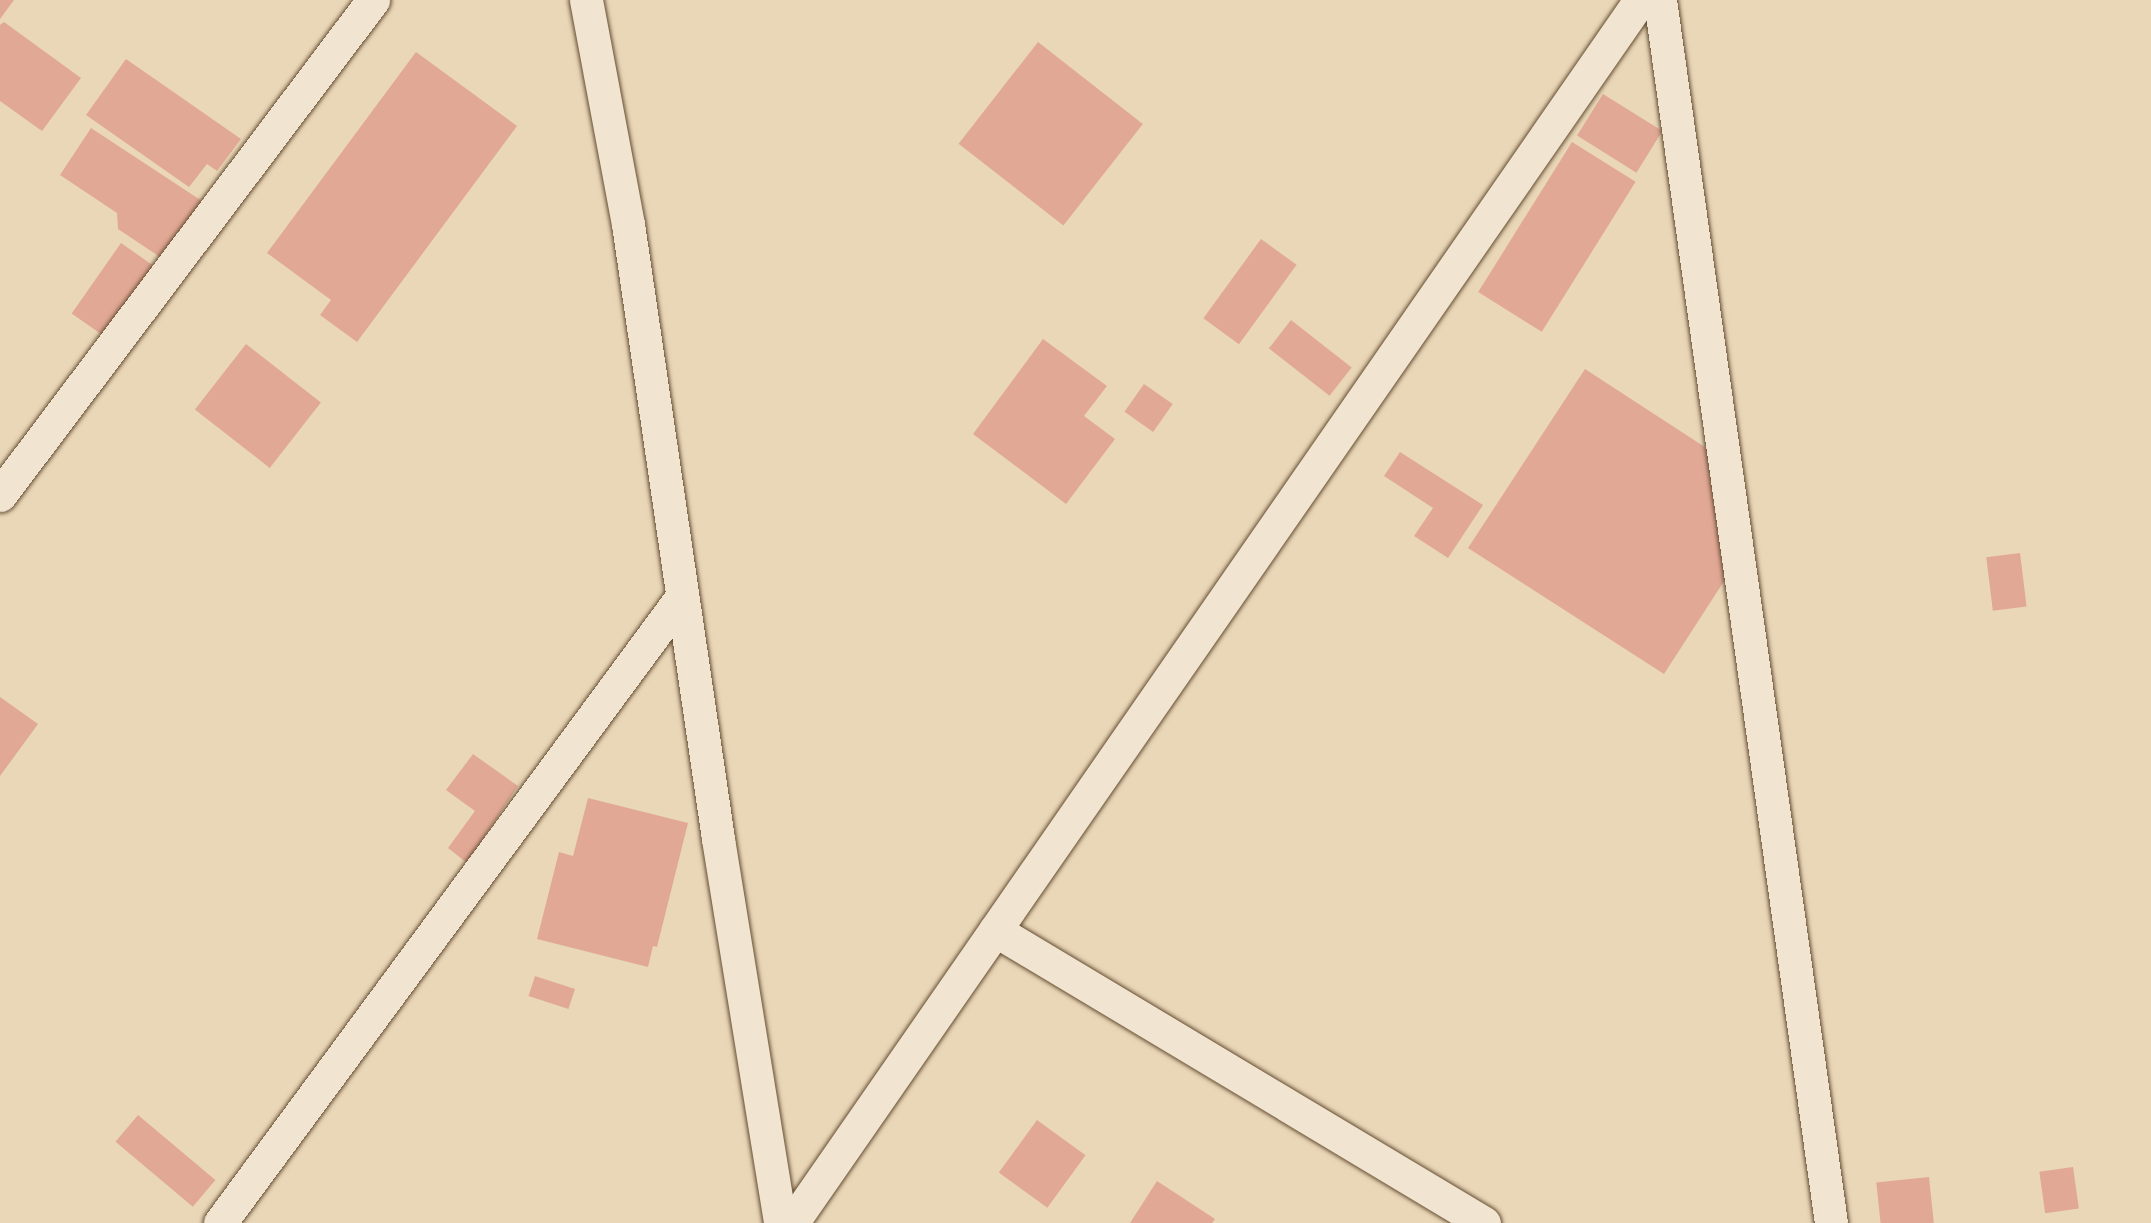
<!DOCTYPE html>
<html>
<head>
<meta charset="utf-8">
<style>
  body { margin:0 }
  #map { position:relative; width:2151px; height:1223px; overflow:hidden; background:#ead7b8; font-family:"Sorts Mill Goudy",serif }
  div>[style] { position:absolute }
  .building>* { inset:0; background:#e1a895; transform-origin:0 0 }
  .roads { filter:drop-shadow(0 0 2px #654d32) drop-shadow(0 0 2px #654d32) }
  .minor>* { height:33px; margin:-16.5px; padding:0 16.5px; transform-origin:16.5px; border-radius:16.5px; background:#f1e5d1 }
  span { translate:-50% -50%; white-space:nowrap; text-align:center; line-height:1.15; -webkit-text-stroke:4.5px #f1e5d1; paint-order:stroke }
</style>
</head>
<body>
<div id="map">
  <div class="building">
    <i style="clip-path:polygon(0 0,14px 0,0 19px)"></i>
    <i style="clip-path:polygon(4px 22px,81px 78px,42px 131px,0 101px,0 25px)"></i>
    <i style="left:1038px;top:42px;width:133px;height:129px;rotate:38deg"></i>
    <i style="clip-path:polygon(416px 52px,517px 126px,357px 342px,320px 315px,331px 300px,267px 253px)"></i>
    <i style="clip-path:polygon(126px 59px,241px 139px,217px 171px,207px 164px,189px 187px,86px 115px)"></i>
    <i style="left:1603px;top:94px;width:70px;height:49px;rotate:32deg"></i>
    <i style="clip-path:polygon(91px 128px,205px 203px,166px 261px,118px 229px,117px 213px,60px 175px)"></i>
    <i style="left:1572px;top:142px;width:75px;height:177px;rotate:32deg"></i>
    <i style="left:1261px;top:239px;width:44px;height:98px;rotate:36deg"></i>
    <i style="left:121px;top:243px;width:40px;height:86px;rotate:35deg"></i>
    <i style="left:1291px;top:320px;width:77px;height:36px;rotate:38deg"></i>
    <i style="clip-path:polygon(1043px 339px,1107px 386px,1084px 416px,1115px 439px,1066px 504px,973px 434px)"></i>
    <i style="left:246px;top:344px;width:95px;height:83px;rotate:38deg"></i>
    <i style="clip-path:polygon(1585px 369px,1714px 453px,1728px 575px,1664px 674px,1468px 548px)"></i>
    <i style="left:1144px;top:384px;width:35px;height:34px;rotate:35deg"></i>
    <i style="clip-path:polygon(1400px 452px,1483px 505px,1448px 558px,1414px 536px,1433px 508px,1384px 476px)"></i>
    <i style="left:2020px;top:553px;width:54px;height:34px;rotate:83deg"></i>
    <i style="clip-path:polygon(0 697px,38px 724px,0 776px)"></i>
    <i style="clip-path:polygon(473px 754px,518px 786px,467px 863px,448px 848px,475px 811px,446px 790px)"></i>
    <i style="clip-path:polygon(588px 798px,688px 823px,657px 947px,653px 946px,648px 967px,537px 939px,559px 852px,573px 856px)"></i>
    <i style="left:535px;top:976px;width:42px;height:21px;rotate:18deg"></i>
    <i style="left:138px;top:1115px;width:101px;height:35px;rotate:40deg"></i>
    <i style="left:1037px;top:1120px;width:60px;height:65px;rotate:36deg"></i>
    <i style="left:2073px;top:1167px;width:42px;height:34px;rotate:82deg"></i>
    <i style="left:1929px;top:1177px;width:46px;height:53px;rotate:84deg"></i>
    <i style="clip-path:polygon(1157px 1181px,1215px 1219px,1212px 1223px,1130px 1223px)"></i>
  </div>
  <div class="roads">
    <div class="minor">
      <i style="left:586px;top:0;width:228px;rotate:79.4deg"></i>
      <i style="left:628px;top:224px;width:622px;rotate:81.67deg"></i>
      <i style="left:718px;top:839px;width:389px;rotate:80.8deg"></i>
      <i style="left:1660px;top:0;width:1235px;rotate:82.04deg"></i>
      <i style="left:0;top:495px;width:620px;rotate:-53deg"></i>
      <i style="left:995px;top:930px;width:570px;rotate:30.93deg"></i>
      <i style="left:220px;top:1223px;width:777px;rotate:-53.59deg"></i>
      <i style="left:792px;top:1223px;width:1488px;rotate:-55.26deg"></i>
    </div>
  </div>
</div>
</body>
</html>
